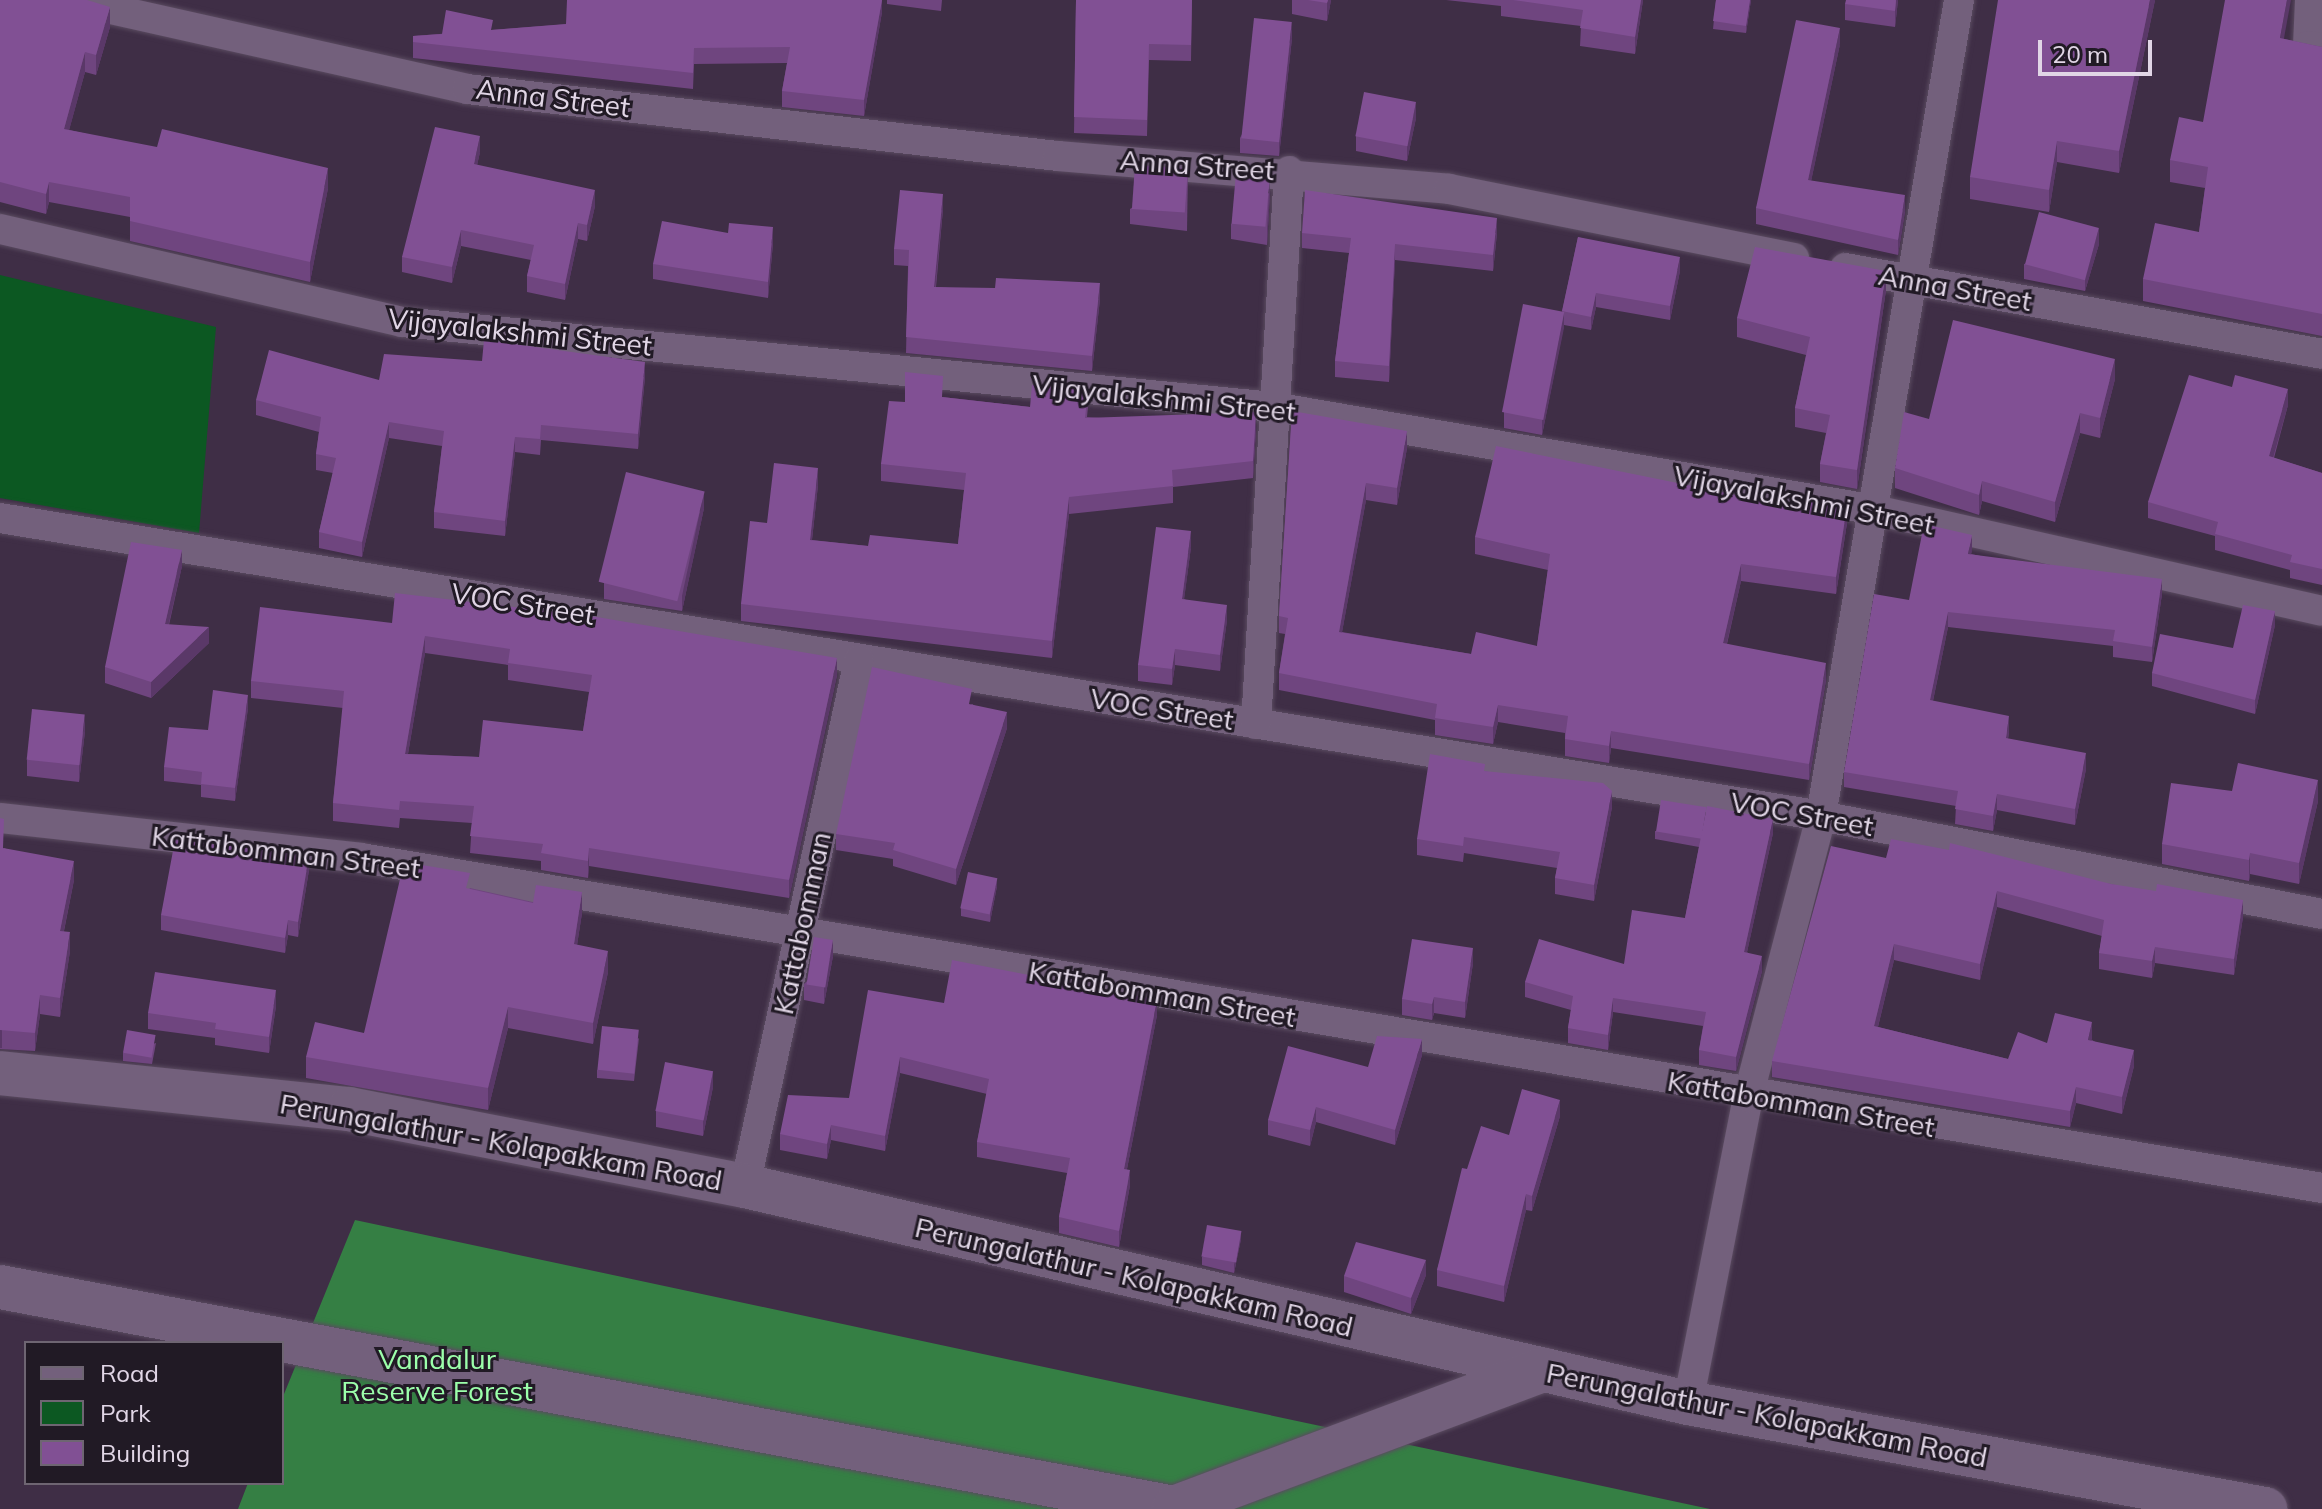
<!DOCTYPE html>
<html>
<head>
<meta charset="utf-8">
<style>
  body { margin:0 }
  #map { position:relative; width:2322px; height:1509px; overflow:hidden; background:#3f2e46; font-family:Mulish,sans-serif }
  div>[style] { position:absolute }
  .green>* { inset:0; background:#0c5822 }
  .forest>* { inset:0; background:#357f44 }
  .roads { filter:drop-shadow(0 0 2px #5a4b60) drop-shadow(0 0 2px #5a4b60) }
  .street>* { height:30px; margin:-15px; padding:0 15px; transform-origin:15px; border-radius:15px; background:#73607c }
  .secondary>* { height:44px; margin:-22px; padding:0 22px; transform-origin:22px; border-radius:22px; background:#73607c }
  .wall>* { inset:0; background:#6f457f }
  .shaded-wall>* { inset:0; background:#5a3868; transform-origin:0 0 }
  .building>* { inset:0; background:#815094; transform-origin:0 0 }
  span { translate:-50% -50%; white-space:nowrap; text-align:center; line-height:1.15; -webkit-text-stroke:6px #211a25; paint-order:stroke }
  .street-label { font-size:28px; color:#e1d6e6 }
  .park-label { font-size:28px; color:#9cffab }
  .legend { position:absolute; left:24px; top:1341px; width:260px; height:144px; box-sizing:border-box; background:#211a25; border:2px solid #6e6572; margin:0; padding:10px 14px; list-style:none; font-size:24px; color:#e1d6e6 }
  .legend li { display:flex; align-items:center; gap:16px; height:40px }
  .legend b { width:40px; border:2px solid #6e6572 }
  .scale { position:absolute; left:2038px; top:40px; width:114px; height:36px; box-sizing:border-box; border:4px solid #e1d6e6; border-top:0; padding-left:10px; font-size:24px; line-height:28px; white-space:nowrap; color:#e1d6e6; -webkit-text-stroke:6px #211a25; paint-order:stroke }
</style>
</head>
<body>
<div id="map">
  <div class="green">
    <i style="clip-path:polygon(0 275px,216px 327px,199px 533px,0 498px)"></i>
  </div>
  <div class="forest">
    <i style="clip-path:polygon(355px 1220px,1710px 1509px,238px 1509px,248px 1483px,282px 1483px,282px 1399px)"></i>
  </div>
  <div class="roads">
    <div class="street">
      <i style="left:70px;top:0;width:407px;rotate:12.6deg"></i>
      <i style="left:467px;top:89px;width:595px;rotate:6.47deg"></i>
      <i style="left:1058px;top:156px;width:392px;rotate:4.8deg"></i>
      <i style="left:1449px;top:189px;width:352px;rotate:11.3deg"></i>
      <i style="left:2310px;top:0;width:46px;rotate:92.5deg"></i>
      <i style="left:2308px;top:46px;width:14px;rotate:8deg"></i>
      <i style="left:0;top:229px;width:413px;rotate:13deg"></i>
      <i style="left:402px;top:322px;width:875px;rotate:5.57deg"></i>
      <i style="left:1273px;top:407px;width:606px;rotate:9.7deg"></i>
      <i style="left:1870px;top:509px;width:463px;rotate:12.7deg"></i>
      <i style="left:1845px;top:268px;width:485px;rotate:10.2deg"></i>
      <i style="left:0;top:518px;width:1845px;rotate:9.29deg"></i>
      <i style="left:1821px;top:816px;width:510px;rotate:11.07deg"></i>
      <i style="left:1256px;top:724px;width:554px;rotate:-86.58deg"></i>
      <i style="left:0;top:818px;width:363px;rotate:6.3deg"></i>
      <i style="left:361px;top:858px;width:1989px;rotate:9.55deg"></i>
      <i style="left:745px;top:1186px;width:538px;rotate:-77.77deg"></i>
      <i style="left:1688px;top:1403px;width:312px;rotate:-78.9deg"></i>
      <i style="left:1748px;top:1097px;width:290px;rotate:-75.4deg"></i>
      <i style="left:1821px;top:816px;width:828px;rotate:-80.4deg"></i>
    </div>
    <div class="secondary">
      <i style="left:0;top:1073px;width:351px;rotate:5.9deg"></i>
      <i style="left:349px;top:1109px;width:403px;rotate:11deg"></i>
      <i style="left:745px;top:1186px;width:968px;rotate:12.96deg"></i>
      <i style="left:1688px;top:1403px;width:587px;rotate:10.41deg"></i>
      <i style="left:0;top:1287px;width:1195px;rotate:10.66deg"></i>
      <i style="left:1174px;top:1508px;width:395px;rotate:-20.5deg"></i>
    </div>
  </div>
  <div class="wall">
    <i style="clip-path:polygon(0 0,110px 27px,96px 75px,85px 72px,69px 130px,328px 188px,310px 282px,130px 241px,130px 217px,49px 202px,46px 214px,0 202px)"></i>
    <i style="clip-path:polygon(882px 0,882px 12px,864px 116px,782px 107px,782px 91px,787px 63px,694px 64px,693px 89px,413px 58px,413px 36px)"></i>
    <i style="clip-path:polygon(887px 0,942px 0,941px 11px,887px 4px)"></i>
    <i style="clip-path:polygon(1076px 0,1192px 0,1191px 61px,1149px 60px,1147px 136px,1074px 133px)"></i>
    <i style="clip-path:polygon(1292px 0,1331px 0,1327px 21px,1292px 14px)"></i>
    <i style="clip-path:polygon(1446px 0,1643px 0,1635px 54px,1580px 46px,1581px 26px,1501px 16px,1501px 6px)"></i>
    <i style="clip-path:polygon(1716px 0,1751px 0,1746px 33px,1713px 29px)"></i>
    <i style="clip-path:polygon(1898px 0,1895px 27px,1845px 20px,1845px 4px)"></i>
    <i style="clip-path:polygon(2155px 0,2119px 173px,2057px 162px,2049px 212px,1970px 199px,1970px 177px)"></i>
    <i style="clip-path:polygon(1292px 38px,1279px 156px,1240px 153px,1240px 138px)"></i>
    <i style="clip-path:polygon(2284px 39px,2322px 47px,2322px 336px,2143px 301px,2143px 279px,2199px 232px,2205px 188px,2170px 182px,2170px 160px,2203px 122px)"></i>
    <i style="clip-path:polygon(1840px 44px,1811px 181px,1905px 211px,1898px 255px,1756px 224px,1756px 208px)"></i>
    <i style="clip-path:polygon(1416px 118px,1407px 161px,1356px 151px,1356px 136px)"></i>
    <i style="clip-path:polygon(480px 152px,477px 165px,595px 206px,587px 241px,578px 239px,565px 300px,527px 292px,527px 276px,531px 260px,461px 246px,452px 283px,402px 272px,402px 257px)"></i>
    <i style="clip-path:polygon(1188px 169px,1187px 231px,1130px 224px,1130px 209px)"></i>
    <i style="clip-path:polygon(1270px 192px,1267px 245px,1231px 239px,1231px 224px)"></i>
    <i style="clip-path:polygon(943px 209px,936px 287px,1100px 299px,1092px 371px,906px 353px,908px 266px,894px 265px,894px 249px)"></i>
    <i style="clip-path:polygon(1302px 233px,1497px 233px,1493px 271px,1395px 260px,1389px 382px,1335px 377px,1335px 361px,1349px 253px,1302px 248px)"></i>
    <i style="clip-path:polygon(1578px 237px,1680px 271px,1670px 320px,1596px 307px,1591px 330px,1564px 325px,1542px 435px,1504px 428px,1504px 412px,1562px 312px)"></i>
    <i style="clip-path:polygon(773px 243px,768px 298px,653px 279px,653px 264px)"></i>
    <i style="clip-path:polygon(2099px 244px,2085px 291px,2024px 279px,2024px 264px)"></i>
    <i style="clip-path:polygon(1886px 290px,1857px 489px,1820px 482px,1820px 464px,1826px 433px,1795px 427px,1795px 408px,1806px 355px,1737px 337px,1737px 318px)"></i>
    <i style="clip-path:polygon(645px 377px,638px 449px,541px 440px,540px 455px,515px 452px,505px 536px,434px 528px,434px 512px,442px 446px,389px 438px,362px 557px,319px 548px,319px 532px,333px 473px,316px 470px,316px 454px,319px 432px,256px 415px,256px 400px,379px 380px)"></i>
    <i style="clip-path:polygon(2115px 379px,2100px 438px,2080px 433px,2055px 522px,1982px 501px,1979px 515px,1895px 488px,1895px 468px,1929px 419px)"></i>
    <i style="clip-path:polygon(942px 397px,1030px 407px,1088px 407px,1087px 417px,1256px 429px,1253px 478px,1173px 487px,1173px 503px,1069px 514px,1052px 658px,741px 621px,741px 604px,767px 523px,818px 485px,812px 540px,868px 546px,958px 544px,964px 490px,881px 481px,881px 464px,905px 402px)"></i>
    <i style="clip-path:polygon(2288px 405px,2274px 458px,2322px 473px,2322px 585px,2290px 578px,2290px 570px,2215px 550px,2215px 536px,2148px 518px,2148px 502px)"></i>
    <i style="clip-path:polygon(1292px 411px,1407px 448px,1397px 505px,1366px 500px,1342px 632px,1471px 654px,1537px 646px,1548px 570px,1475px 554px,1475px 537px,1847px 523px,1836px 594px,1741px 581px,1727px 644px,1826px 680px,1809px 780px,1611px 748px,1609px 763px,1565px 756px,1565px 733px,1498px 722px,1493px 744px,1435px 735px,1435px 720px,1279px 690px,1279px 673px,1285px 634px,1279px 633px,1279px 616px)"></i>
    <i style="clip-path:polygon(704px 508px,682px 611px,604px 599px,604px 583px)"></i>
    <i style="clip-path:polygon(1191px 547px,1184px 599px,1227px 620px,1220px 671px,1175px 665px,1172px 685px,1138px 681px,1138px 665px)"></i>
    <i style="clip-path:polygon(1972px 550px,1971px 554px,2162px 594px,2152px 662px,2113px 657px,2113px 646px,1948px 627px,1933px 701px,2009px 732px,2008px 739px,2086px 769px,2075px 825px,1997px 810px,1993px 831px,1955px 824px,1956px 806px,1844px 787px,1844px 772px)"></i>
    <i style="clip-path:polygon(182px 566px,169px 625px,209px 643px,151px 698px,105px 683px,105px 667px)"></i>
    <i style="clip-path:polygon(evenodd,392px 623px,837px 675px,789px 898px,589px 866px,588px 878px,541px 870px,541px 861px,470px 853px,472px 823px,400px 818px,399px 828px,333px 821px,333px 803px,343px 708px,251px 698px,251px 681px,392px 623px,425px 653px,508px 665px,508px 680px,589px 692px,583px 731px,479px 757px,408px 754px,425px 653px)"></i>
    <i style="clip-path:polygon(2275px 625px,2255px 714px,2152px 686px,2152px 673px,2233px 648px)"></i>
    <i style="clip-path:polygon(972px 704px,1007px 728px,956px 885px,893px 866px,893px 859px,836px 850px,836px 834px)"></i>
    <i style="clip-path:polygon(248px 708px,235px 801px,201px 797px,201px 785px,164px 781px,164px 767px,208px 730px)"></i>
    <i style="clip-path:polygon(85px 731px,79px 782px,27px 776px,27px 760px)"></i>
    <i style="clip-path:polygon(1485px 771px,1612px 807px,1594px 901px,1555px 894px,1555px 878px,1557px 868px,1464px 853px,1463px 862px,1417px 855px,1417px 839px)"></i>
    <i style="clip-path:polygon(2232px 791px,2318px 801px,2299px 884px,2250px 874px,2249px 881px,2162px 864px,2162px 844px)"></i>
    <i style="clip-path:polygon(1655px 831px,1773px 833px,1747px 952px,1762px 971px,1736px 1071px,1699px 1065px,1699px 1050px,1703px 1026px,1613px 1012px,1608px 1050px,1568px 1043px,1568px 1028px,1571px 1010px,1525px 997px,1525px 982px,1624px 964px,1685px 918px,1699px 847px,1655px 839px)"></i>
    <i style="clip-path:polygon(4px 848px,74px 880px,64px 931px,70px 951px,60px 1017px,40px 1014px,35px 1051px,0 1049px)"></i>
    <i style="clip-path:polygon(1886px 858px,2111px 884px,2243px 917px,2234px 975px,2155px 963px,2152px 978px,2099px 969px,2099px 953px,2102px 936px,1997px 907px,1980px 980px,1894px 960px,1878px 1027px,2008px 1059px,2047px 1043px,2092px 1040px,2134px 1066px,2122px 1114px,2076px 1103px,2070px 1127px,1772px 1077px,1772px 1061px)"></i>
    <i style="clip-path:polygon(309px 870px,298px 937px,288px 935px,285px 953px,161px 930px,161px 915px)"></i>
    <i style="clip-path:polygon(997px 886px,990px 922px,961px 916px,961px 908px)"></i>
    <i style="clip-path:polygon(470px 888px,582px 913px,577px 945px,608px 972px,593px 1044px,508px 1028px,488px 1110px,306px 1078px,306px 1057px,364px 1033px)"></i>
    <i style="clip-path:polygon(833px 956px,824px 1004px,804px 1000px,804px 984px)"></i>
    <i style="clip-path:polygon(1473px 963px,1465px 1018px,1434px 1013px,1432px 1020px,1402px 1015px,1402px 999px)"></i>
    <i style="clip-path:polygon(944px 1003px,1157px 1015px,1127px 1169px,1130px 1185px,1119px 1247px,1059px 1233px,1059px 1217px,1067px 1173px,977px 1157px,977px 1142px,987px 1094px,900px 1073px,885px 1151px,831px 1140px,827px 1159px,780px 1150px,780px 1134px,849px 1098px)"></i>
    <i style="clip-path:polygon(276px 1006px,269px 1053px,215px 1045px,215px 1038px,148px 1029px,148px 1013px)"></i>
    <i style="clip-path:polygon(639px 1038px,634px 1081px,597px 1078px,597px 1070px)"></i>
    <i style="clip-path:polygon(156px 1043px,152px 1064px,123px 1061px,123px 1053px)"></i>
    <i style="clip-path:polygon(1422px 1055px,1395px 1145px,1316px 1122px,1310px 1146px,1268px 1135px,1268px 1120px,1368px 1067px)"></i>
    <i style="clip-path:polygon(713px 1087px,703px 1136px,656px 1127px,656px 1111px)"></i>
    <i style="clip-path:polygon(1560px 1116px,1532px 1211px,1526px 1210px,1504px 1302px,1437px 1286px,1437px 1270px,1467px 1169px,1509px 1135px)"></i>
    <i style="clip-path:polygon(1241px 1239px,1234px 1273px,1202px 1265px,1202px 1257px)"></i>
    <i style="clip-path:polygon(1426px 1275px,1411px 1314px,1344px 1292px,1344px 1276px)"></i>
  </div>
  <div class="shaded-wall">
    <i style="clip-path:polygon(882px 0,882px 12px,864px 116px,864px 100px)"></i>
    <i style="clip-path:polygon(1328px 0,1331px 0,1327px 21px,1327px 3px)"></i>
    <i style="clip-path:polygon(1641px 0,1643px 0,1635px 54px,1635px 37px)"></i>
    <i style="clip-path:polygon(1750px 0,1751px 0,1746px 33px,1746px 26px)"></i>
    <i style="clip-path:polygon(1896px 0,1898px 0,1895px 27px,1895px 11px)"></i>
    <i style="clip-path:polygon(2150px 0,2155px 0,2119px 173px,2119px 151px)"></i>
    <i style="clip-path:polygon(2287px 0,2291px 0,2280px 60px,2280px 38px)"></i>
    <i style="clip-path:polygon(110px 7px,110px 27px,96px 75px,96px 55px)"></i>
    <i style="clip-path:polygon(1292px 22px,1292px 38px,1279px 156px,1279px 141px)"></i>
    <i style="clip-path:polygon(1840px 28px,1840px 44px,1808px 196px,1808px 180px)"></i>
    <i style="clip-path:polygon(85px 52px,85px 72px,64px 149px,64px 129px)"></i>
    <i style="clip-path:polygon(1416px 102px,1416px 118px,1407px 161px,1407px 145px)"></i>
    <i style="clip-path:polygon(480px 136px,480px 152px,474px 180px,474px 164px)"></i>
    <i style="clip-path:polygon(2057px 141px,2057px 162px,2049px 212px,2049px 190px)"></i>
    <i style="clip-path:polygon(328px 168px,328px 188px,310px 282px,310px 262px)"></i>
    <i style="clip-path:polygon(1270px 176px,1270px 192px,1267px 245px,1267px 229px)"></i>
    <i style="clip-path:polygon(49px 182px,49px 202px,46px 214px,46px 194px)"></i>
    <i style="clip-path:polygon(595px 190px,595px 206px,587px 241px,587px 225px)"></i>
    <i style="clip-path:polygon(943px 194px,943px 209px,934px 302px,934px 287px)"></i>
    <i style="clip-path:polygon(1905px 195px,1905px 211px,1898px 255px,1898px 240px)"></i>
    <i style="clip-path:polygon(1497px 218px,1497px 233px,1493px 271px,1493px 255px)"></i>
    <i style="clip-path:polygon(578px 223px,578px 239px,565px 300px,565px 284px)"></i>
    <i style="clip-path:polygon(773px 227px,773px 243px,768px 298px,768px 282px)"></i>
    <i style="clip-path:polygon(2099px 228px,2099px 244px,2085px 291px,2085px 275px)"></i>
    <i style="clip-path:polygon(461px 230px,461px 246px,452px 283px,452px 267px)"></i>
    <i style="clip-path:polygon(1395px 244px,1395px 260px,1389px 382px,1389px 366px)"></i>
    <i style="clip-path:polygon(1680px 257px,1680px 271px,1670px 320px,1670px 306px)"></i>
    <i style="clip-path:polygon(1886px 271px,1886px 290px,1857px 489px,1857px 470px)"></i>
    <i style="clip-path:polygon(1100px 283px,1100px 299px,1092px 371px,1092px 356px)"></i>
    <i style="clip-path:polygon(1596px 293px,1596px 307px,1591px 330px,1591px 317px)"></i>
    <i style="clip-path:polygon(1564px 312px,1564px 328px,1542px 435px,1542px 419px)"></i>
    <i style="clip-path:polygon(2115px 359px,2115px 379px,2100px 438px,2100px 418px)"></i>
    <i style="clip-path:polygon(645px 362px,645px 377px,638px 449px,638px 434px)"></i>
    <i style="clip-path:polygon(2288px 389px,2288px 405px,2269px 472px,2269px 456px)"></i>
    <i style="clip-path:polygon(1256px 412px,1256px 429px,1253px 478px,1253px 461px)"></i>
    <i style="clip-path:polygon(2080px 413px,2080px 433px,2055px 522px,2055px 502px)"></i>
    <i style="clip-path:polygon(389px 422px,389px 438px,362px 557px,362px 542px)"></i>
    <i style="clip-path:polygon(1407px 431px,1407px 448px,1397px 505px,1397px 488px)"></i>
    <i style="clip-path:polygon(515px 437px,515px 452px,505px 536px,505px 521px)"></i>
    <i style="clip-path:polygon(818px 468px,818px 485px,810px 557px,810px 540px)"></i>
    <i style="clip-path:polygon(1982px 481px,1982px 501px,1979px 515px,1979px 495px)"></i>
    <i style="clip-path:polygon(1366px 483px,1366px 500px,1339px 649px,1339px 632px)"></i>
    <i style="clip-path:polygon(704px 492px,704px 508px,682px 611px,682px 596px)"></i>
    <i style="clip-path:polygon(1069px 497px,1069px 514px,1052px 658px,1052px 641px)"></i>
    <i style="clip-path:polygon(1847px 506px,1847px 523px,1836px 594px,1836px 577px)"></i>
    <i style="clip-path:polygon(1191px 531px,1191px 547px,1182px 615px,1182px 599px)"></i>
    <i style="clip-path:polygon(1972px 535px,1972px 550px,1968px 569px,1968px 554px)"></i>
    <i style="clip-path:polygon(182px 550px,182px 566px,165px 640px,165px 624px)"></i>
    <i style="clip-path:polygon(1741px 564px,1741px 581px,1723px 660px,1723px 643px)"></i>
    <i style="clip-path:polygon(2162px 579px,2162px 594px,2152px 662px,2152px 647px)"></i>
    <i style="clip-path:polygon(1227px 605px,1227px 620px,1220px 671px,1220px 655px)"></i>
    <i style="clip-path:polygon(2275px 611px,2275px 625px,2255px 714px,2255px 700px)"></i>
    <i style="clip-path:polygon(1948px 612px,1948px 627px,1930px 715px,1930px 700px)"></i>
    <i style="clip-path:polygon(209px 627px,209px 643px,151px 698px,151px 682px)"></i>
    <i style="clip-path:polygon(425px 636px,425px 653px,405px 771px,405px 754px)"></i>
    <i style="clip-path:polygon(1175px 649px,1175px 665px,1172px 685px,1172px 669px)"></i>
    <i style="clip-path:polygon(837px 658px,837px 675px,789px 898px,789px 880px)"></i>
    <i style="clip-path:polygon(1826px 663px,1826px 680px,1809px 780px,1809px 764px)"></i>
    <i style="clip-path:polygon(248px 695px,248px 708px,235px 801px,235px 788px)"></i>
    <i style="clip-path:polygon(1498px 705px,1498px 722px,1493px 744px,1493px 727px)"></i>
    <i style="clip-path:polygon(1007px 712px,1007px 728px,956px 885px,956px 869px)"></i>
    <i style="clip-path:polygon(85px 715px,85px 731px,79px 782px,79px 766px)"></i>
    <i style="clip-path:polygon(2009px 716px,2009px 732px,2006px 753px,2006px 738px)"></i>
    <i style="clip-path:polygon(1611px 731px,1611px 748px,1609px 763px,1609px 746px)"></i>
    <i style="clip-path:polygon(2086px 753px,2086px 769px,2075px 825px,2075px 809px)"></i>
    <i style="clip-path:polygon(2318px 780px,2318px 801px,2299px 884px,2299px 863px)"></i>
    <i style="clip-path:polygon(1612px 791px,1612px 807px,1594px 901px,1594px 885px)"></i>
    <i style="clip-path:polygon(1997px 794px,1997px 810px,1993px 831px,1993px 816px)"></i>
    <i style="clip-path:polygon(1773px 819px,1773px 833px,1744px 966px,1744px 952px)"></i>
    <i style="clip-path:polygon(589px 848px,589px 866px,588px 878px,588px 861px)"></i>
    <i style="clip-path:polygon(2250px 853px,2250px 874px,2249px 881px,2249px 860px)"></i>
    <i style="clip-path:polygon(309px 855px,309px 870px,298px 937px,298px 922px)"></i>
    <i style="clip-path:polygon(74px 861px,74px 880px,60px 950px,60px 931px)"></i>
    <i style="clip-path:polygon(997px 878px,997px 886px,990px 922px,990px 914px)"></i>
    <i style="clip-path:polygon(1997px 891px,1997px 907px,1980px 980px,1980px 964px)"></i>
    <i style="clip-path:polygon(582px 892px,582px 913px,574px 965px,574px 944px)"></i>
    <i style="clip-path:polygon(2243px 900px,2243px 917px,2234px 975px,2234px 959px)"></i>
    <i style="clip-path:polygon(288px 920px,288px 935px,285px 953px,285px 938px)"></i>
    <i style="clip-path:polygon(70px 932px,70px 951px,60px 1017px,60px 998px)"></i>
    <i style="clip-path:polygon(833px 940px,833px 956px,824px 1004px,824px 988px)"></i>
    <i style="clip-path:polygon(1894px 944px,1894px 960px,1874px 1043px,1874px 1026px)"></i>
    <i style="clip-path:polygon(2155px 947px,2155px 963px,2152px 978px,2152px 961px)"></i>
    <i style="clip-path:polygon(1473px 948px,1473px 963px,1465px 1018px,1465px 1002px)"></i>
    <i style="clip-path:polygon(608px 951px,608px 972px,593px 1044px,593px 1023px)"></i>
    <i style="clip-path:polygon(1762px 956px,1762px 971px,1736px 1071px,1736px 1057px)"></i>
    <i style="clip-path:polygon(276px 990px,276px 1006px,269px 1053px,269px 1037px)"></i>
    <i style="clip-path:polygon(40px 995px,40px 1014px,35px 1051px,35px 1033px)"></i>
    <i style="clip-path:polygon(1434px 997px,1434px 1013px,1432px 1020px,1432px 1004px)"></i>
    <i style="clip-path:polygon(1613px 998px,1613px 1012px,1608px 1050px,1608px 1035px)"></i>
    <i style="clip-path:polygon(1157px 1000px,1157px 1015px,1124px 1184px,1124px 1169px)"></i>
    <i style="clip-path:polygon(508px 1007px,508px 1028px,488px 1110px,488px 1088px)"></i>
    <i style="clip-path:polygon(2092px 1022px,2092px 1039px,2088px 1056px,2088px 1040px)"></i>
    <i style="left:2px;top:1029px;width:19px;height:2px;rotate:90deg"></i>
    <i style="clip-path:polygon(1422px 1039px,1422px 1055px,1395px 1145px,1395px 1130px)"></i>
    <i style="clip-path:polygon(2134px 1050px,2134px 1066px,2122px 1114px,2122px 1097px)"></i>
    <i style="clip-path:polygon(900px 1057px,900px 1073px,885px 1151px,885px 1136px)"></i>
    <i style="clip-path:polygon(713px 1071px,713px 1087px,703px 1136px,703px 1121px)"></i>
    <i style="clip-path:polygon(2076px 1087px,2076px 1103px,2070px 1127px,2070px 1111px)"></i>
    <i style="clip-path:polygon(1560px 1100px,1560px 1116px,1532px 1211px,1532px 1196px)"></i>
    <i style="clip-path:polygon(1316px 1107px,1316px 1122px,1310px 1146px,1310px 1130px)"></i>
    <i style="clip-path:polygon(831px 1125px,831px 1140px,827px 1159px,827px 1144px)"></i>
    <i style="clip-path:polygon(1130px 1170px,1130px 1185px,1119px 1247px,1119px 1231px)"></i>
    <i style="clip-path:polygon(1526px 1194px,1526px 1210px,1504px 1302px,1504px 1286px)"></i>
    <i style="clip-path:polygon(1241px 1231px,1241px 1239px,1234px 1273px,1234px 1265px)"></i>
    <i style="clip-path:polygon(1426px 1260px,1426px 1275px,1411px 1314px,1411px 1298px)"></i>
  </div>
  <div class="building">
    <i style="clip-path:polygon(0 0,87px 0,110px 7px,96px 55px,85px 52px,64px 129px,157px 147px,162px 129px,328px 168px,310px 262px,130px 221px,130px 197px,49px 182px,46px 194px,0 182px)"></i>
    <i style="clip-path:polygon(567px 0,882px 0,864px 100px,782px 91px,790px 47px,694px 48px,693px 73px,413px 42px,413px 36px,442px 34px,446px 10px,493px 20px,491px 30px,566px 24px)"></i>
    <i style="clip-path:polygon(1076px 0,1192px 0,1191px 45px,1149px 44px,1147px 120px,1074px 117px)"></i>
    <i style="clip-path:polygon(1308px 0,1328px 0,1327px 3px)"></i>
    <i style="clip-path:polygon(1513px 0,1641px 0,1635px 37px,1580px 28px,1583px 10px)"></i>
    <i style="clip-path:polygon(1716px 0,1750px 0,1746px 26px,1713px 21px)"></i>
    <i style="clip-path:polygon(1846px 0,1896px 0,1895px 11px,1845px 4px)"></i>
    <i style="clip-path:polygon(1998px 0,2150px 0,2119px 151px,2057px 141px,2049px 190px,1970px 177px)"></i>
    <i style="clip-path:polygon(2225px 0,2287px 0,2280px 38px,2322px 47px,2322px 314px,2143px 279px,2155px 223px,2199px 232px,2208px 167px,2170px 160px,2179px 117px,2203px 122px)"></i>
    <i style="left:1254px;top:18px;width:38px;height:121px;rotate:6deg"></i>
    <i style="clip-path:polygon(1796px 20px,1840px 28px,1808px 180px,1905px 195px,1898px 240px,1756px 208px)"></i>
    <i style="left:1364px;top:92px;width:53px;height:45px;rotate:11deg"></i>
    <i style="clip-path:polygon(435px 127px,480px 136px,474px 164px,595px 190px,587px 225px,578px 223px,565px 284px,527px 276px,534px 245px,461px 230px,452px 267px,402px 257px)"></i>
    <i style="left:1135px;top:165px;width:53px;height:44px;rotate:4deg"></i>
    <i style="left:1236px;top:173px;width:34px;height:51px;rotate:5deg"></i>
    <i style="clip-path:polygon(900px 190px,943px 194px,934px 287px,995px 288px,996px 278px,1100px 283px,1092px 356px,906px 337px,909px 250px,894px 249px)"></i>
    <i style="clip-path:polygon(1305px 190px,1497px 218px,1493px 255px,1395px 244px,1389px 366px,1335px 361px,1351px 238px,1302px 233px)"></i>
    <i style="left:2039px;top:212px;width:62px;height:54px;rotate:15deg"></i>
    <i style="clip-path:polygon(662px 221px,728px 233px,729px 223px,773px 227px,768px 282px,653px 264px)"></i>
    <i style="clip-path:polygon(1578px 237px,1680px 257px,1670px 306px,1596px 293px,1591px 317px,1562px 311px)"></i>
    <i style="clip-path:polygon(1755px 247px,1886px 271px,1857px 470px,1820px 464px,1830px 415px,1795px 408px,1810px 337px,1737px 318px)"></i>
    <i style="left:1523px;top:304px;width:42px;height:110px;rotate:11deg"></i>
    <i style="clip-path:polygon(1953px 320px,2115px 359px,2100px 418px,2080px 413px,2055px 502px,1982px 481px,1979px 495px,1895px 468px,1904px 412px,1929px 419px)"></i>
    <i style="clip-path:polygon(484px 340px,645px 362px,638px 434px,541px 425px,540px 439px,515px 437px,505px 521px,434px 512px,444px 431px,389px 422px,362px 542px,319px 532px,336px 458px,316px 454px,321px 417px,256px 400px,269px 350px,379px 380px,384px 354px,482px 361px)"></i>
    <i style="clip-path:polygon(905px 372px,943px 376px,942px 397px,1030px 407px,1032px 385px,1088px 390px,1085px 418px,1256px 412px,1253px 461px,1172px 470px,1173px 486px,1069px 497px,1052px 641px,741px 604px,750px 521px,767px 523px,774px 463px,818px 468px,810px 540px,868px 546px,870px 535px,958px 544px,966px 473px,881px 464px,889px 401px,905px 402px)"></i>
    <i style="clip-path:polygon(2189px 375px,2232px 387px,2235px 375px,2288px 389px,2269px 456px,2322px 473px,2322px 569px,2290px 562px,2292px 555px,2215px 534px,2218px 522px,2148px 502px)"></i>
    <i style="clip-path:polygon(1292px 411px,1407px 431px,1397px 488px,1366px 483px,1339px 632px,1471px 654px,1476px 632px,1537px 646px,1550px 554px,1475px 537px,1496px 446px,1795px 507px,1797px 498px,1847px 506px,1836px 577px,1741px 564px,1723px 643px,1826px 663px,1809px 764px,1611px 731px,1609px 746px,1565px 739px,1568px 716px,1498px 705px,1493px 727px,1435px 718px,1437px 704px,1279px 673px,1288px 618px,1279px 616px)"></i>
    <i style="left:626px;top:472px;width:81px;height:113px;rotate:14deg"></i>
    <i style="clip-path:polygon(1924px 524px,1972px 535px,1968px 554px,2162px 579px,2152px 647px,2113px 641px,2115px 630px,1948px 612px,1930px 700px,2009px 716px,2006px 738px,2086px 753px,2075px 809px,1997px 794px,1993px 816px,1955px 809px,1958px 791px,1844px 772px,1874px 594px,1909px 600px)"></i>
    <i style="clip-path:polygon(1156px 527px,1191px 531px,1182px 599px,1227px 605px,1220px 655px,1175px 649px,1172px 669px,1138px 665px)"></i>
    <i style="clip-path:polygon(131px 542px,182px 550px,165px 624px,209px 627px,151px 682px,105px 667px)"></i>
    <i style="clip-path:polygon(evenodd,395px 593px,597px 617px,837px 658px,789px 880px,589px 848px,588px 861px,541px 853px,543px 844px,470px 836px,474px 806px,400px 801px,399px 810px,333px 803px,344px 691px,251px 681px,260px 607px,392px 623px,395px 593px,425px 636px,510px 649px,508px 663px,592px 675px,583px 731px,483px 720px,479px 757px,405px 754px,425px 636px)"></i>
    <i style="clip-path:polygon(2243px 605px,2275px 611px,2255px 700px,2152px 673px,2160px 634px,2233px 648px)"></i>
    <i style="clip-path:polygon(872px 667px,972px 689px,969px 704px,1007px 712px,956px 869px,893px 850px,895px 843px,836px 834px)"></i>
    <i style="clip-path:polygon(213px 690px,248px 695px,235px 788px,201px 784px,202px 772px,164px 767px,169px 727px,208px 730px)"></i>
    <i style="left:32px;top:709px;width:53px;height:51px;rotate:6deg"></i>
    <i style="clip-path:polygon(1430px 754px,1485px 764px,1484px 771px,1603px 783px,1612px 791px,1594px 885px,1555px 878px,1560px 852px,1464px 837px,1463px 846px,1417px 839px)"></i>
    <i style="clip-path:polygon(2238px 763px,2318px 780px,2299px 863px,2250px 853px,2249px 860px,2162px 844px,2171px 783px,2232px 791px)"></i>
    <i style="left:1661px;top:800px;width:46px;height:32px;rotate:9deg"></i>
    <i style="clip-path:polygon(1707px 806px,1773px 819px,1744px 952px,1762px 956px,1736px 1057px,1699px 1050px,1706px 1012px,1613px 998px,1608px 1035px,1568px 1028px,1573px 996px,1525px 982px,1539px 939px,1624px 964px,1632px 910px,1685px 918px)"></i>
    <i style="clip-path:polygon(0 818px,4px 819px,3px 848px,74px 861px,60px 931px,70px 932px,60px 998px,40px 995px,35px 1033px,0 1030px)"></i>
    <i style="clip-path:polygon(1891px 839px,1949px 850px,1950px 843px,2111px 884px,2156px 891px,2157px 884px,2243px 900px,2234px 959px,2155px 947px,2152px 961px,2099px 953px,2104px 920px,1997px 891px,1980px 964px,1894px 944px,1874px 1026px,2008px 1059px,2018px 1032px,2047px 1043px,2055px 1013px,2092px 1022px,2088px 1040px,2134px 1050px,2122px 1097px,2076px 1087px,2070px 1111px,1772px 1061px,1831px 846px,1886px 858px)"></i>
    <i style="clip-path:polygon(175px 840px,309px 855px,298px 922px,288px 920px,285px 938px,161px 915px)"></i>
    <i style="clip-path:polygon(404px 862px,470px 873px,466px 888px,533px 903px,536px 885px,582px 892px,574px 944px,608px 951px,593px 1023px,508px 1007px,488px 1088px,306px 1057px,315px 1022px,364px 1033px)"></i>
    <i style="left:968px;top:872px;width:30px;height:37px;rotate:12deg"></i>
    <i style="left:814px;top:937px;width:19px;height:48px;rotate:9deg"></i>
    <i style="clip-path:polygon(1412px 939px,1473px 948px,1465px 1002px,1434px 997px,1432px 1004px,1402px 999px)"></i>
    <i style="clip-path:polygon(952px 960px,1157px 1000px,1124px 1169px,1130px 1170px,1119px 1231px,1059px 1217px,1070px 1158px,977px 1142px,989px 1079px,900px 1057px,885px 1136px,831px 1125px,827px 1144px,780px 1134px,788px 1095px,849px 1098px,868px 990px,944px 1003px)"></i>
    <i style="clip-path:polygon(155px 972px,276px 990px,269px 1037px,215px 1029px,216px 1023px,148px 1013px)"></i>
    <i style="left:602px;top:1026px;width:37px;height:44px;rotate:6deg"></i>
    <i style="left:127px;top:1030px;width:29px;height:23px;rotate:10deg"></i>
    <i style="clip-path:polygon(1377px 1036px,1422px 1039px,1395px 1130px,1316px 1107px,1310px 1130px,1268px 1120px,1288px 1046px,1368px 1067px)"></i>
    <i style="left:665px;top:1062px;width:49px;height:50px;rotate:11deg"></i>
    <i style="clip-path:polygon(1522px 1089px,1560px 1100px,1532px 1196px,1526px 1194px,1504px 1286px,1437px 1270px,1462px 1168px,1467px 1169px,1481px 1126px,1509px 1135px)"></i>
    <i style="left:1207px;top:1225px;width:35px;height:32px;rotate:10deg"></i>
    <i style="clip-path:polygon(1356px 1242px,1426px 1260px,1411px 1298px,1344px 1276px)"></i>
  </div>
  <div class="street-label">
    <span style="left:553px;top:98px;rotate:7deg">Anna Street</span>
    <span style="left:1197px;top:165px;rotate:4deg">Anna Street</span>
    <span style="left:1955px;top:288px;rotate:10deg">Anna Street</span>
    <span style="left:520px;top:332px;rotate:6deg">Vijayalakshmi Street</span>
    <span style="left:1164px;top:398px;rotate:6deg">Vijayalakshmi Street</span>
    <span style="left:1804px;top:500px;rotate:11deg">Vijayalakshmi Street</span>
    <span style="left:523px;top:604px;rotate:9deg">VOC Street</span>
    <span style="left:1162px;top:709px;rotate:9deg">VOC Street</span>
    <span style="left:1802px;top:814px;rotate:10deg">VOC Street</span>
    <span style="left:286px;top:852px;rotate:7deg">Kattabomman Street</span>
    <span style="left:802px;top:923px;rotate:-78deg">Kattabomman</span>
    <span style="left:1162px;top:994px;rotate:10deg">Kattabomman Street</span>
    <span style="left:1801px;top:1104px;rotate:10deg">Kattabomman Street</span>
    <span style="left:501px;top:1142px;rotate:10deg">Perungalathur - Kolapakkam Road</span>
    <span style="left:1134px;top:1277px;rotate:13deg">Perungalathur - Kolapakkam Road</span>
    <span style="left:1767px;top:1415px;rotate:11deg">Perungalathur - Kolapakkam Road</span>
  </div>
  <div class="park-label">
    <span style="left:437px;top:1375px">Vandalur<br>Reserve Forest</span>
  </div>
  <ul class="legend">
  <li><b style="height:10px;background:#73607c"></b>Road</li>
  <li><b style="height:22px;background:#0c5822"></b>Park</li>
  <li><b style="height:22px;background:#815094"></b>Building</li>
  </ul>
  <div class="scale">20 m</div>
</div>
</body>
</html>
